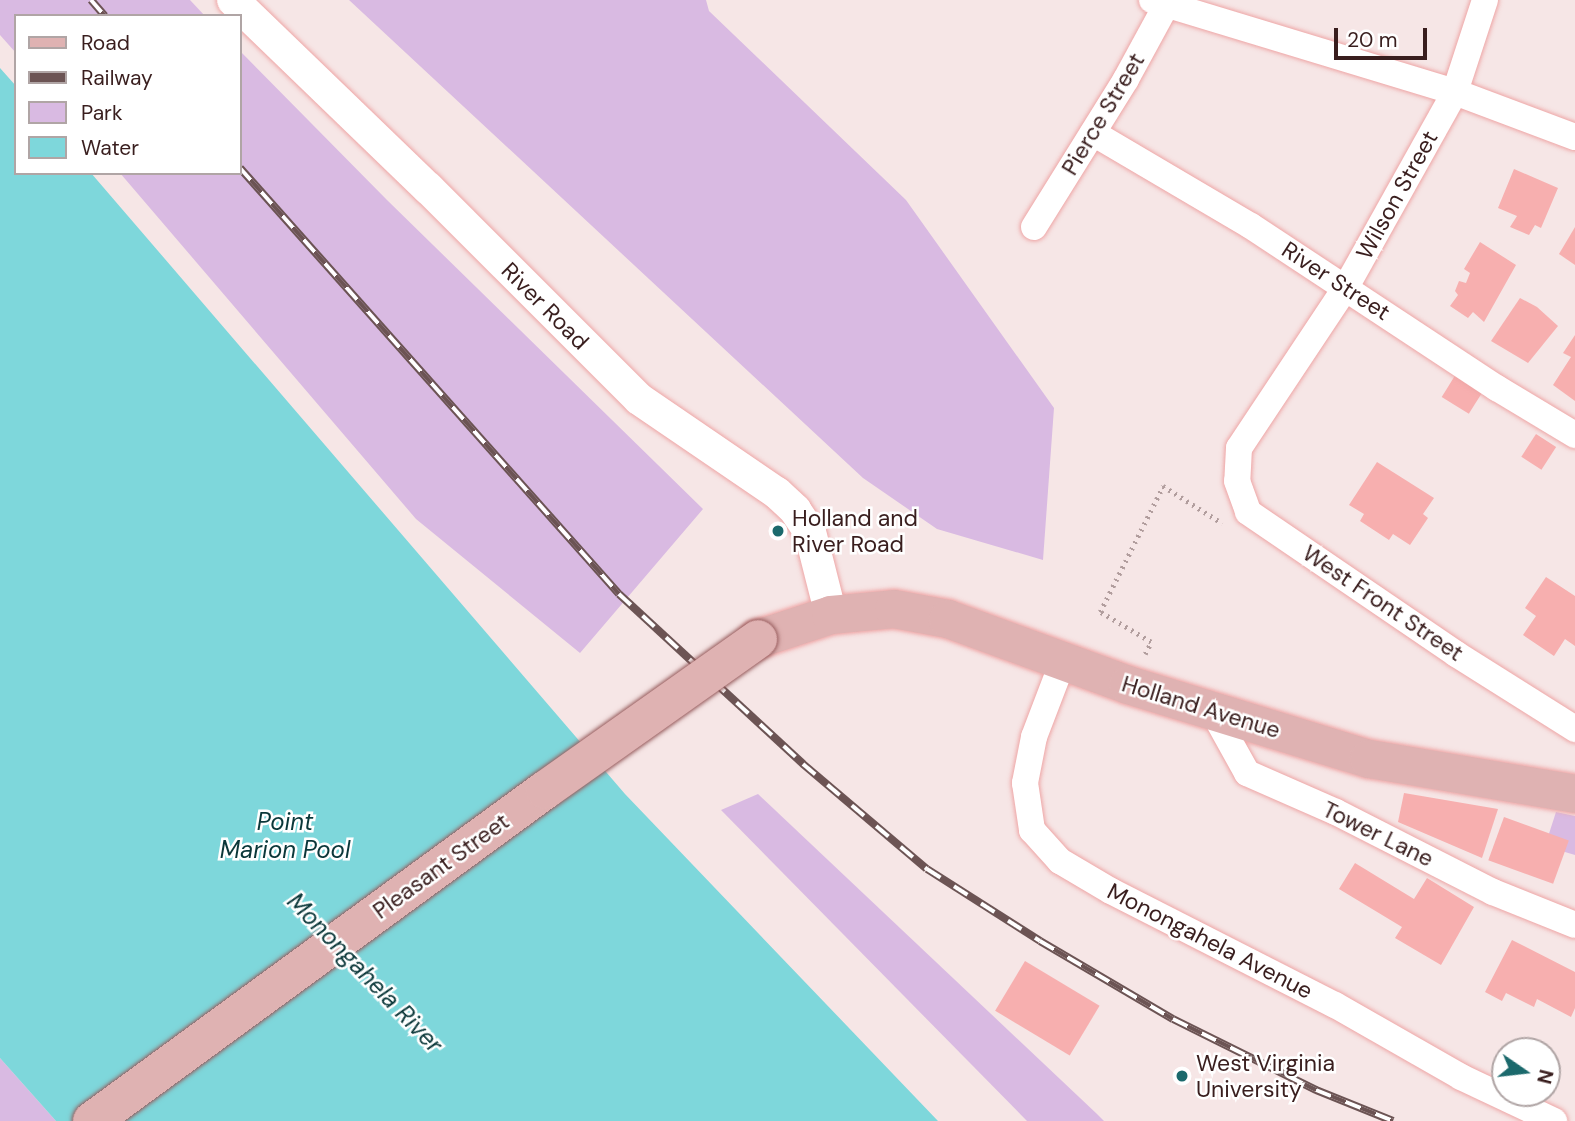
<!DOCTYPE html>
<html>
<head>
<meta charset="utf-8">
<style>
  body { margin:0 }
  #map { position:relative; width:1575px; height:1121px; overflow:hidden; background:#f6e6e6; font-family:"DM Sans",sans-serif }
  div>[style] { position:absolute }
  .green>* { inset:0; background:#d9bae2 }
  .water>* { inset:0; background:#7ed7db }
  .building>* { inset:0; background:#f7afaf; transform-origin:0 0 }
  .path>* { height:4.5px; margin-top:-2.25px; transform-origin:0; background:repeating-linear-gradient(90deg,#b19d9d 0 2px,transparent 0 7px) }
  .roads { filter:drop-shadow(0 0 2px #eea6a6) drop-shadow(0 0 2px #eea6a6) }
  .minor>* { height:26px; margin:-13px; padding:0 13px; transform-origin:13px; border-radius:13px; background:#fff }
  .tertiary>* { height:32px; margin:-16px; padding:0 16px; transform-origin:16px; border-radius:16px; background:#fff }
  .primary>* { height:38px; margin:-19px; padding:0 19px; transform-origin:19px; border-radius:19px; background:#dfb2b2 }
  .rail>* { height:8px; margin-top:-4px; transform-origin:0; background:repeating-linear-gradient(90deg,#fff 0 16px,#6c5454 0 32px); box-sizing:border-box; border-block:2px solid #6c5454 }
  .bridges { filter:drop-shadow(0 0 2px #975c5d) drop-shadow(0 0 2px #975c5d) }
  .primary-bridge>* { height:38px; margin:-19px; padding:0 19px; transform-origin:19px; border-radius:19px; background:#dfb2b2 }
  .dots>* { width:19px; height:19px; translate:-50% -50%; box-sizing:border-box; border:4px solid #fff; border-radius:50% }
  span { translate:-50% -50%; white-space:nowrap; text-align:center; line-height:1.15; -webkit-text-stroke:5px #fff; paint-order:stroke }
  .street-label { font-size:23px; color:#391e1e }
  .poi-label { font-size:23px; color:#391e1e }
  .left { translate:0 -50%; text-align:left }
  .water-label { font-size:24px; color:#0a3739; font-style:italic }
  .legend { position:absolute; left:14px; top:14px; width:228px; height:161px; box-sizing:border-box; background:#fff; border:2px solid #b0a5a5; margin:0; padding:9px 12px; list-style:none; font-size:21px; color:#391e1e }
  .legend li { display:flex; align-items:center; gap:14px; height:35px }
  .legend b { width:35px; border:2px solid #b0a5a5 }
  .north { position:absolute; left:1491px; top:1037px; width:70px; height:70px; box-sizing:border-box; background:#fff; border:2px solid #b0a5a5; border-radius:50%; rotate:104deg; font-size:19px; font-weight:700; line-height:28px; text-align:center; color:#391e1e }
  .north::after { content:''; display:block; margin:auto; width:24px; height:32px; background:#1b696c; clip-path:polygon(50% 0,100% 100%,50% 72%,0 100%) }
  .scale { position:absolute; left:1334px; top:28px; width:93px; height:32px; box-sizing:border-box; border:4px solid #391e1e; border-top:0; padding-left:9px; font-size:21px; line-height:24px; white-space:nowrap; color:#391e1e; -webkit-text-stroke:5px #fff; paint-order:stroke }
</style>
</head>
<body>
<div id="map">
  <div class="green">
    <i style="clip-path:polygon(0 0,190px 0,205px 16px,16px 16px,16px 53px,0 35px)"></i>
    <i style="clip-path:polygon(349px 0,706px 0,709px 11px,906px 200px,1054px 408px,1043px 560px,937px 529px,863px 478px)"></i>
    <i style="clip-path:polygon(240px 51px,387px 200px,703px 509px,580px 653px,416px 519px,120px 173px,240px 173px)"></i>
    <i style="clip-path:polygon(758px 794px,1097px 1114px,1104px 1121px,1027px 1121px,721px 810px)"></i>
    <i style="clip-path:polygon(1556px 812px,1575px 816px,1575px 855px,1545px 846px)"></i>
    <i style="clip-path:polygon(0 1058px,56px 1121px,0 1121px)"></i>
  </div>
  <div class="water">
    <i style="clip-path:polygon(0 68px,16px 86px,16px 173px,91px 173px,625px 794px,938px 1121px,56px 1121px,0 1058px)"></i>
  </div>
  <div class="building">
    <i style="clip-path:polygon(1514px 169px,1558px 188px,1541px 228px,1535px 225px,1529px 235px,1510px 227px,1517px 216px,1498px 208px)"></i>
    <i style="clip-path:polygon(1575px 227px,1575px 265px,1559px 254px)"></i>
    <i style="clip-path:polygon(1480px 242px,1516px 265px,1484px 322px,1473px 312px,1468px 318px,1450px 306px,1458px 295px,1455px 291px,1459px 281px,1466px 283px,1470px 273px,1464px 269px)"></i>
    <i style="clip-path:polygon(1520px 298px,1537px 307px,1558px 326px,1528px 363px,1491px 341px)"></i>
    <i style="clip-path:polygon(1575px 335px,1575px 401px,1553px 385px,1571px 357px,1563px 353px)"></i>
    <i style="left:1456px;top:374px;width:32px;height:27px;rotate:32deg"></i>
    <i style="left:1536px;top:434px;width:24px;height:27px;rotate:33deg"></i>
    <i style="clip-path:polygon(1377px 462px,1434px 498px,1423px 514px,1428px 518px,1410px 545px,1393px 534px,1389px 540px,1360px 521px,1364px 514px,1349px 505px)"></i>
    <i style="clip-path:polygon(1546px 577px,1575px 596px,1575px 646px,1565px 639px,1554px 656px,1523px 635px,1536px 616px,1525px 608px)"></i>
    <i style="clip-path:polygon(1404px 793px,1498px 809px,1482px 858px,1398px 822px)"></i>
    <i style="left:1504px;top:817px;width:69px;height:46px;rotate:20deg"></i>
    <i style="clip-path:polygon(1355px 863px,1414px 899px,1427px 878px,1474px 907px,1441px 965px,1395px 938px,1402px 927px,1339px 889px)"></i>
    <i style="clip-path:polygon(1512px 940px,1575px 972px,1575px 1008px,1571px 1017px,1537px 999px,1534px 1007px,1506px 993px,1502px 1001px,1485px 992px)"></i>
    <i style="left:1025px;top:961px;width:87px;height:58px;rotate:31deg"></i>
  </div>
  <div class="path">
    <i style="left:1145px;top:654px;width:13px;rotate:-63deg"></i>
    <i style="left:1151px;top:642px;width:59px;rotate:-149.5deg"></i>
    <i style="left:1100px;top:612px;width:141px;rotate:-63.4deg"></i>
    <i style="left:1163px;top:486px;width:70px;rotate:32.1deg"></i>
  </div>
  <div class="roads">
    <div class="minor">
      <i style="left:1152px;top:0;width:317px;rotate:16.9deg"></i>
      <i style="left:1455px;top:92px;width:128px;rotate:20.6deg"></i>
      <i style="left:1485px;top:0;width:97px;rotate:108.1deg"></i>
      <i style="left:1455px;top:92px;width:223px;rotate:119.2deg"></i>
      <i style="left:1346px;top:287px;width:193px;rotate:123.6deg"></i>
      <i style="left:1239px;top:448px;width:33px;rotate:93deg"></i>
      <i style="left:1237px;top:481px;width:33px;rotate:70deg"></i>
      <i style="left:1248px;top:512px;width:252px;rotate:34.3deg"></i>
      <i style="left:1456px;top:654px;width:141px;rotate:32.2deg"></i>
      <i style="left:1093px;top:133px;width:183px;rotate:30.5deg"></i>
      <i style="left:1251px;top:226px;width:295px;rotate:33.4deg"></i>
      <i style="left:1497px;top:388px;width:91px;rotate:31.1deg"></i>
      <i style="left:1034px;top:227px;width:174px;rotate:-58.1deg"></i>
      <i style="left:1126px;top:79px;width:90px;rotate:-61.4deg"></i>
      <i style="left:1063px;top:661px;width:81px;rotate:110.9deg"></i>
      <i style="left:1034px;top:737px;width:47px;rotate:101.1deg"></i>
      <i style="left:1025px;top:783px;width:48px;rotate:81.5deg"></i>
      <i style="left:1032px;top:830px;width:42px;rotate:47.9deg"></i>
      <i style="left:1060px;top:861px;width:59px;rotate:30.5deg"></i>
      <i style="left:1111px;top:891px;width:251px;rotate:27deg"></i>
      <i style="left:1335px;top:1005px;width:145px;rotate:29.7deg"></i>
      <i style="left:1461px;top:1077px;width:103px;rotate:25.3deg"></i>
      <i style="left:1212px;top:710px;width:72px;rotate:60.9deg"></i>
      <i style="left:1247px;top:773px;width:97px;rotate:23.7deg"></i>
      <i style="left:1336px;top:812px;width:176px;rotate:27deg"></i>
      <i style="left:1493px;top:892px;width:88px;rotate:21.9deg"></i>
    </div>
    <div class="tertiary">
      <i style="left:233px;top:0;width:271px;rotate:44deg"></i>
      <i style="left:428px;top:188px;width:298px;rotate:45deg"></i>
      <i style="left:639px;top:399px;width:167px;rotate:34.3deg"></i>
      <i style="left:777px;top:493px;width:25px;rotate:43deg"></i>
      <i style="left:795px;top:510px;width:27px;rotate:56deg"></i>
      <i style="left:810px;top:532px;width:86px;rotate:75.8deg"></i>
    </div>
    <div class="primary">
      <i style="left:758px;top:639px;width:77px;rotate:-18.2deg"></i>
      <i style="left:831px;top:615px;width:63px;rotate:-5.4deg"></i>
      <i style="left:894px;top:609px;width:55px;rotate:10.5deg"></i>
      <i style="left:948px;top:619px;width:192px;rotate:20.1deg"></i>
      <i style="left:1128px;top:685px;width:252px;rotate:17.1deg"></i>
      <i style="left:1369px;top:759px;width:209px;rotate:9.6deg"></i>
    </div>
  </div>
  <div class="rail">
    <i style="left:91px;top:0;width:21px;rotate:49deg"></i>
    <i style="left:240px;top:168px;width:570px;rotate:48.34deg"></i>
    <i style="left:619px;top:594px;width:251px;rotate:42.7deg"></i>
    <i style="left:803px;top:764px;width:162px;rotate:40.3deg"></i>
    <i style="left:927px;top:869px;width:134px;rotate:32.5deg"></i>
    <i style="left:1040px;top:941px;width:154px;rotate:30.4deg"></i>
    <i style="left:1173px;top:1019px;width:160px;rotate:26.4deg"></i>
    <i style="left:1316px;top:1090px;width:83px;rotate:21.9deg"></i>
  </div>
  <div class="bridges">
    <div class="primary-bridge">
      <i style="left:92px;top:1121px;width:561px;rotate:-36.16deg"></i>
      <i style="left:545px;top:790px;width:261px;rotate:-35.3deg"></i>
    </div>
  </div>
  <div class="dots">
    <i style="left:778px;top:531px;background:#1b696c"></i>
    <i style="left:1182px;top:1076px;background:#1b696c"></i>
  </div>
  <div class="street-label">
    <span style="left:1103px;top:114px;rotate:-59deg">Pierce Street</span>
    <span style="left:1397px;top:195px;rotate:-61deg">Wilson Street</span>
    <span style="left:1336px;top:281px;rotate:33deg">River Street</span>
    <span style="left:545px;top:306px;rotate:45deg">River Road</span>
    <span style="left:1383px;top:603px;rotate:34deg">West Front Street</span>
    <span style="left:1201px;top:707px;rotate:17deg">Holland Avenue</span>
    <span style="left:1378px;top:834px;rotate:26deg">Tower Lane</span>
    <span style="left:441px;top:866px;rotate:-36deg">Pleasant Street</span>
    <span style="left:1210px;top:941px;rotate:27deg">Monongahela Avenue</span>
  </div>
  <div class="poi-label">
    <span class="left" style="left:792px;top:531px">Holland and<br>River Road</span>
    <span class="left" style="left:1196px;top:1076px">West Virginia<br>University</span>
  </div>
  <div class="water-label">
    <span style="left:285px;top:836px">Point<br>Marion Pool</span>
    <span style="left:365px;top:973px;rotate:46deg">Monongahela River</span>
  </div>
  <ul class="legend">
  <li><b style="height:9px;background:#dfb2b2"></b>Road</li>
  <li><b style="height:9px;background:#6c5454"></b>Railway</li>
  <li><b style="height:19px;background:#d9bae2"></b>Park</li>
  <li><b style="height:19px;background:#7ed7db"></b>Water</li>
  </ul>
  <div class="north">N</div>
  <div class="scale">20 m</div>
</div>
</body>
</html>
